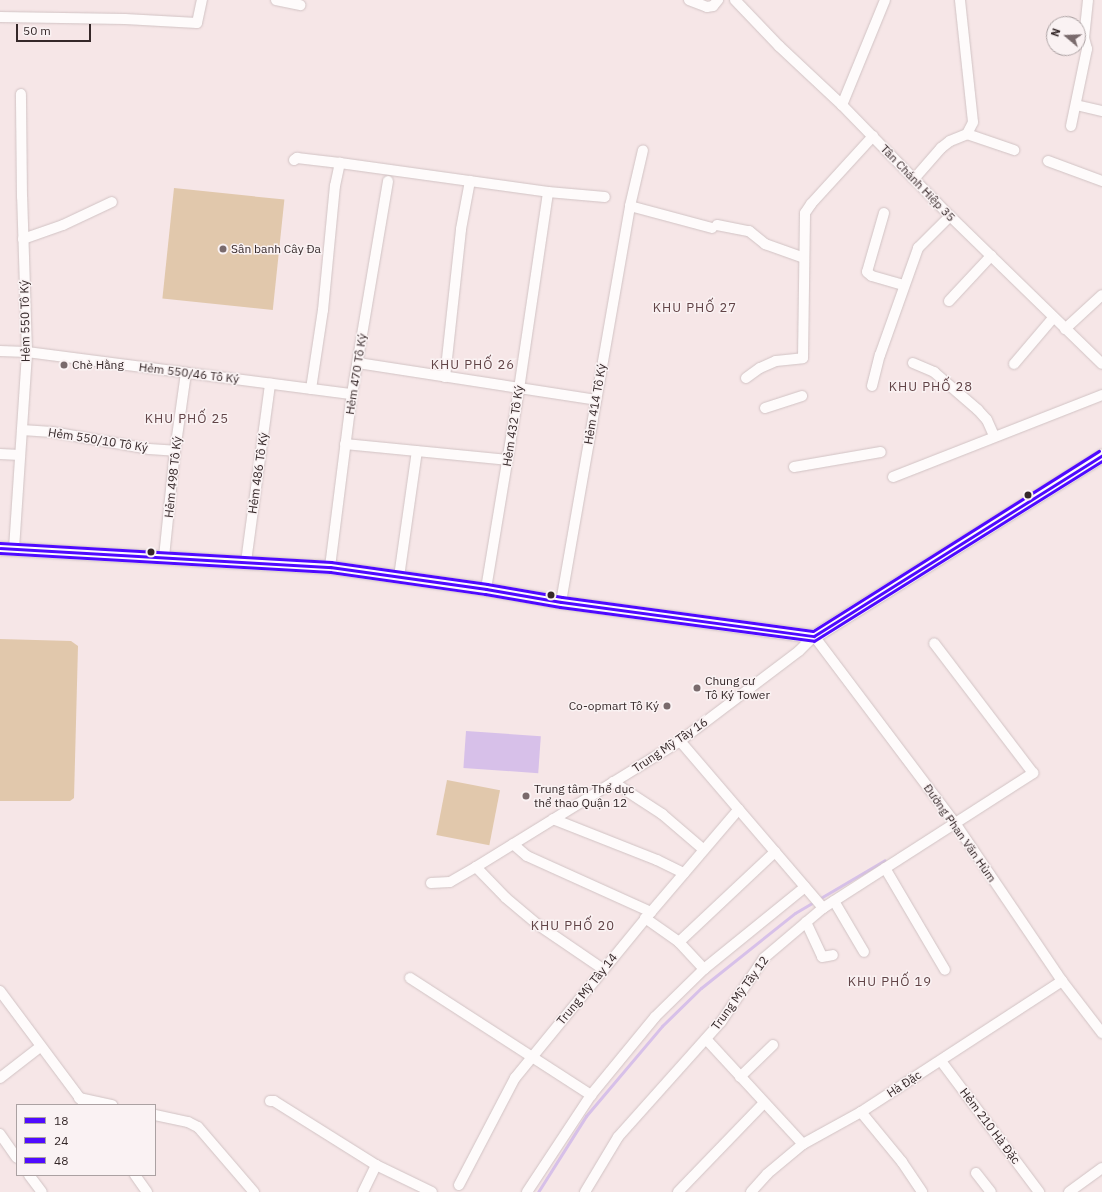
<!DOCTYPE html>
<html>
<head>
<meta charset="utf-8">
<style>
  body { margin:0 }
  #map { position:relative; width:1102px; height:1192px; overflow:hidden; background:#f6e6e7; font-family:"IBM Plex Sans",sans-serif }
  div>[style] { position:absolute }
  .green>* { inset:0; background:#e1c8ac; transform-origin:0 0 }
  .water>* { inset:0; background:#d7c0e9; transform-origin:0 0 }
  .stream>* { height:3px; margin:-1.5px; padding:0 1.5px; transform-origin:1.5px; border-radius:1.5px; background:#d7c0e9 }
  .roads { filter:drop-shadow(0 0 1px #d1c3c4) drop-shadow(0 0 1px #d1c3c4) }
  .minor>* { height:10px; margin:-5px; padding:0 5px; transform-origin:5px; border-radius:5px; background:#fefbfb }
  .major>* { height:13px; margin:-6.5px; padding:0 6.5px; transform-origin:6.5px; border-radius:6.5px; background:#fefbfb }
  .bus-1>* { height:3px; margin:-1.5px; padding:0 1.5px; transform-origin:1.5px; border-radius:1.5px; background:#4f0aff }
  .bus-2>* { height:3px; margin:-1.5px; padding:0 1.5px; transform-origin:1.5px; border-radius:1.5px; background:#4f0aff }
  .bus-3>* { height:3px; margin:-1.5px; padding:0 1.5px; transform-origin:1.5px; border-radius:1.5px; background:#4f0aff }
  .dots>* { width:11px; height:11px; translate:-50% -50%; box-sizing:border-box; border:2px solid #faf2f3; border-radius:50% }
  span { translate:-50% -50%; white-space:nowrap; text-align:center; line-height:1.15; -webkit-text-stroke:3px #faf2f3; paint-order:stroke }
  .street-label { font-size:12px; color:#352829 }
  .poi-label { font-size:12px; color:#352829 }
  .left { translate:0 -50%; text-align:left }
  .right { translate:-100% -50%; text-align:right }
  .neighbourhood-label { font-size:13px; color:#624447; letter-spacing:1px }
  .legend { position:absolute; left:16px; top:1104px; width:140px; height:72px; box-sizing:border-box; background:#faf2f3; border:1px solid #aba1a2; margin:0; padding:5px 7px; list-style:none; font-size:12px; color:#352829 }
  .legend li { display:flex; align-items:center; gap:8px; height:20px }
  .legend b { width:20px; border:1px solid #aba1a2 }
  .north { position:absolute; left:1046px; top:16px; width:40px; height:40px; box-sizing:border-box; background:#faf2f3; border:1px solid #aba1a2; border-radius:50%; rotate:289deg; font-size:11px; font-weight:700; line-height:16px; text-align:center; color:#352829 }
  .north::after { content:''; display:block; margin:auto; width:14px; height:18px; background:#796a6c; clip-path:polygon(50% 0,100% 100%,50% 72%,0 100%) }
  .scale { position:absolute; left:16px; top:24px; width:75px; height:18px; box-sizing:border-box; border:2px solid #352829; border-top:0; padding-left:5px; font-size:12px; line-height:14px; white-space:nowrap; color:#352829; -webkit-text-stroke:3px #faf2f3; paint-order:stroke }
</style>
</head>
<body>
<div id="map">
  <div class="green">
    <i style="left:174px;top:188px;width:111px;height:111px;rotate:6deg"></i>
    <i style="clip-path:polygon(0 639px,71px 641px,78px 646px,74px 798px,70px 801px,0 801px)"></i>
    <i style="left:447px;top:780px;width:54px;height:56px;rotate:11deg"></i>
  </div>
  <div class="water">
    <i style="left:466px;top:731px;width:75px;height:37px;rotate:4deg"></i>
  </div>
  <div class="stream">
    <i style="left:538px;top:1192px;width:90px;rotate:-57.7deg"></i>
    <i style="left:586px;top:1116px;width:118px;rotate:-49.8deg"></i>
    <i style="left:662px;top:1026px;width:54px;rotate:-44.3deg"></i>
    <i style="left:701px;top:988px;width:120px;rotate:-38.6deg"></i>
    <i style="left:795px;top:913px;width:104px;rotate:-30.5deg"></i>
  </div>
  <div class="roads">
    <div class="minor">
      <i style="left:276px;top:0;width:25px;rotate:12deg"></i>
      <i style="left:689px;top:0;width:19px;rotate:21deg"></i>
      <i style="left:707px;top:7px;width:6px;rotate:-9deg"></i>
      <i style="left:713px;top:6px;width:8px;rotate:-50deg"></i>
      <i style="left:735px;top:0;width:64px;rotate:46.3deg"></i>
      <i style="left:779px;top:46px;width:86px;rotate:43.1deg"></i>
      <i style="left:842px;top:105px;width:155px;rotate:45.8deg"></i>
      <i style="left:950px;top:216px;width:212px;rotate:44.2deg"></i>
      <i style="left:0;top:17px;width:125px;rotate:0.9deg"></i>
      <i style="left:125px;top:19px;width:72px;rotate:3.2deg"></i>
      <i style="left:197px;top:23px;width:24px;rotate:-78deg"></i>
      <i style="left:842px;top:105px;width:113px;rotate:-67.7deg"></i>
      <i style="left:1076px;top:105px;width:27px;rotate:13deg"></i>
      <i style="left:1071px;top:126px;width:79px;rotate:-78.3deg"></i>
      <i style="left:1087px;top:49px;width:11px;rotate:-105deg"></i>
      <i style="left:1084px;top:38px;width:38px;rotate:-84deg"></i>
      <i style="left:967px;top:134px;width:50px;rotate:18.8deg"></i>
      <i style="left:294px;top:160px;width:4px;rotate:-34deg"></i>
      <i style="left:297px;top:158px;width:43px;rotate:6.6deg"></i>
      <i style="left:340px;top:163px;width:210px;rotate:7.9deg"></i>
      <i style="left:548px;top:192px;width:57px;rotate:5deg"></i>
      <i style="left:1048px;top:161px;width:58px;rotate:20.3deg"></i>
      <i style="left:914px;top:179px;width:41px;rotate:-48.9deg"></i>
      <i style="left:941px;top:148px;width:11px;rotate:-38deg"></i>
      <i style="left:950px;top:141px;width:18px;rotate:-22deg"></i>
      <i style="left:967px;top:134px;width:13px;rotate:-63deg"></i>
      <i style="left:973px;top:122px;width:123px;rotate:-96.1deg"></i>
      <i style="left:630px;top:206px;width:85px;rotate:15deg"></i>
      <i style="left:884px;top:213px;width:61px;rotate:106.1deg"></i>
      <i style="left:867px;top:272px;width:6px;rotate:39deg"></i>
      <i style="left:872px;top:276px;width:33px;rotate:16deg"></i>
      <i style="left:717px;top:225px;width:33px;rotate:11deg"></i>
      <i style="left:749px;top:231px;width:21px;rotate:39deg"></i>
      <i style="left:765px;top:244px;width:41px;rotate:19.7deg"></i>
      <i style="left:23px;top:239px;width:42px;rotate:-19.3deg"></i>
      <i style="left:63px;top:225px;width:54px;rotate:-25.1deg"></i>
      <i style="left:949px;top:301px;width:62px;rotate:-47deg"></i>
      <i style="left:1065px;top:329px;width:50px;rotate:-42.6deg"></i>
      <i style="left:0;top:351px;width:27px;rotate:2deg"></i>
      <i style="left:27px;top:352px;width:328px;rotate:7.4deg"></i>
      <i style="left:358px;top:363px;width:241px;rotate:8.8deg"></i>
      <i style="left:913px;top:363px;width:23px;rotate:23deg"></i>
      <i style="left:934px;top:372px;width:58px;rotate:40.8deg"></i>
      <i style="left:978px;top:410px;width:13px;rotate:48deg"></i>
      <i style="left:987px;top:420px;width:17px;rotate:66deg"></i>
      <i style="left:1014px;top:364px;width:60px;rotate:-49.7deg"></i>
      <i style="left:445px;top:377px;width:149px;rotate:-83.8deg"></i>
      <i style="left:461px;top:229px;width:49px;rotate:-79.4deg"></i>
      <i style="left:746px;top:378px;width:17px;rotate:-36deg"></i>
      <i style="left:760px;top:368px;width:17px;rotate:-24deg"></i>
      <i style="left:776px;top:361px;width:27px;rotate:-6deg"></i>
      <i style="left:803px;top:358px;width:145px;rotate:-89.2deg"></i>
      <i style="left:805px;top:213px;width:11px;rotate:-56deg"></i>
      <i style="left:811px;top:204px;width:92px;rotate:-47.6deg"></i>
      <i style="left:872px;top:386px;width:32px;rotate:-76deg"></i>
      <i style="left:880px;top:355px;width:114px;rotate:-70.4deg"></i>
      <i style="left:918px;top:248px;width:45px;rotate:-45deg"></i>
      <i style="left:311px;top:389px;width:80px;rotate:-81.4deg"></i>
      <i style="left:323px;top:310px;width:125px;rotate:-84.5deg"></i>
      <i style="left:335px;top:186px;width:24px;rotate:-78deg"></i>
      <i style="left:765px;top:408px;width:39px;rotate:-18deg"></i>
      <i style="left:22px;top:430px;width:30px;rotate:4deg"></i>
      <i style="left:52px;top:432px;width:98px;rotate:9.9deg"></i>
      <i style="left:149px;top:449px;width:26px;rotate:4deg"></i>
      <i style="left:345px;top:444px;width:163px;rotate:5.6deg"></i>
      <i style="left:0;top:454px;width:20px;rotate:3deg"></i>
      <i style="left:794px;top:467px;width:88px;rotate:-9.8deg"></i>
      <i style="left:893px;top:477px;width:225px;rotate:-21.4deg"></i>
      <i style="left:14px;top:549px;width:197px;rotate:-86.2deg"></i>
      <i style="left:27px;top:352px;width:155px;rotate:-91.8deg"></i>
      <i style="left:22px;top:197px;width:103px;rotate:-90.6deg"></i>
      <i style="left:164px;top:557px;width:107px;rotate:-84.1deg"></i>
      <i style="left:175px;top:451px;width:79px;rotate:-82deg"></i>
      <i style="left:246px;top:562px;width:180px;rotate:-82.3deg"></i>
      <i style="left:330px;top:567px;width:174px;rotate:-82.8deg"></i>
      <i style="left:352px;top:394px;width:216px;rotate:-80.4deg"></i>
      <i style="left:399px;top:577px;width:127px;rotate:-81.9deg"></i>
      <i style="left:486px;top:589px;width:203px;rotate:-80.6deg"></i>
      <i style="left:519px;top:389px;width:199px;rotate:-81.6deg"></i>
      <i style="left:561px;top:602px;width:402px;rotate:-80.1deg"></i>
      <i style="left:630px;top:206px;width:57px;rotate:-76.9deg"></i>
      <i style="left:680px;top:741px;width:220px;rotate:49.4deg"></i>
      <i style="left:613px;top:782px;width:59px;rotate:33.1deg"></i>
      <i style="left:662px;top:814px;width:55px;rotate:40.6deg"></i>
      <i style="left:553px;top:819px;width:112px;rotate:21.5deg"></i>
      <i style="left:657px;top:860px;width:30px;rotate:26deg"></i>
      <i style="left:513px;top:844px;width:18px;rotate:41deg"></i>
      <i style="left:527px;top:856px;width:136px;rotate:24.3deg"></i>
      <i style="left:476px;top:867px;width:43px;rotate:45.9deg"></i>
      <i style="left:506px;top:898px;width:40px;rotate:40deg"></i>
      <i style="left:537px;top:924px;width:80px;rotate:34.3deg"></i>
      <i style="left:885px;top:868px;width:118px;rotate:59.5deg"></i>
      <i style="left:431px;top:883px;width:19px;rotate:-3deg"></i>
      <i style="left:450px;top:882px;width:30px;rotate:-30deg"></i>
      <i style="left:476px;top:867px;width:240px;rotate:-31.7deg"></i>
      <i style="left:680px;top:741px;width:149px;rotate:-37.1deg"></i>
      <i style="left:799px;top:651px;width:21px;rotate:-45deg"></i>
      <i style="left:814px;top:636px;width:234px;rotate:53deg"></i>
      <i style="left:955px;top:823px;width:191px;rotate:55.9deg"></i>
      <i style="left:1062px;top:981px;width:66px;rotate:52.4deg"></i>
      <i style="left:834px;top:901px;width:59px;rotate:59.5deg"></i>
      <i style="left:645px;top:918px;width:42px;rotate:35.2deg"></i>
      <i style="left:679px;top:942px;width:132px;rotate:-43.2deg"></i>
      <i style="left:806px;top:922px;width:38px;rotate:65deg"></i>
      <i style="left:822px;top:957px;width:11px;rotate:-10deg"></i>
      <i style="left:704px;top:969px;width:130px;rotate:-39.1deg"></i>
      <i style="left:410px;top:978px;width:216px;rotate:32.9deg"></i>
      <i style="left:0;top:991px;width:142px;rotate:53.3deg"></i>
      <i style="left:706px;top:1039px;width:143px;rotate:47.3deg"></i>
      <i style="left:941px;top:1061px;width:164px;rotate:53.2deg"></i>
      <i style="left:740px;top:1077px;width:46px;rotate:-44.1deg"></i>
      <i style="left:0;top:1078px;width:51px;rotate:-37.8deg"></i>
      <i style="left:79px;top:1098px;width:34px;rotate:12deg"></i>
      <i style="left:270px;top:1101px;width:4px"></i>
      <i style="left:274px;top:1101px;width:120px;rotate:32.1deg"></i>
      <i style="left:376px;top:1165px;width:62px;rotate:25.7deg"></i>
      <i style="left:861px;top:1112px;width:65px;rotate:50.6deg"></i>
      <i style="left:902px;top:1162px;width:36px;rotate:56deg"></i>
      <i style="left:155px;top:1115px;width:34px;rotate:12deg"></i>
      <i style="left:188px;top:1122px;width:11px;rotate:27deg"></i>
      <i style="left:198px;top:1127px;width:86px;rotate:49.3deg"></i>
      <i style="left:0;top:1134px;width:29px;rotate:55deg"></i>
      <i style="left:976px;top:1173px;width:24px;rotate:52deg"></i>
      <i style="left:29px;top:1175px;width:21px;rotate:53deg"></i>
      <i style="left:135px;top:1175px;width:21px;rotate:55deg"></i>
      <i style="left:459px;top:1185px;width:121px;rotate:-62.4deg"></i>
      <i style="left:515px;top:1078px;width:215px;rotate:-50.7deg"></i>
      <i style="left:651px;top:912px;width:135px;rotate:-49.5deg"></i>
      <i style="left:363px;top:1192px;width:30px;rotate:-64deg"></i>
      <i style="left:527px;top:1192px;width:116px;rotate:-56.6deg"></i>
      <i style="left:591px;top:1095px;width:101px;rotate:-50.6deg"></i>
      <i style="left:655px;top:1017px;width:69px;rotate:-44.4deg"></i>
      <i style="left:704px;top:969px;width:37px;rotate:-133deg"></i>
      <i style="left:585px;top:1192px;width:64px;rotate:-59deg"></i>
      <i style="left:618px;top:1137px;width:154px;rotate:-48.2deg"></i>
      <i style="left:721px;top:1022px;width:77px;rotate:-56.1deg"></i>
      <i style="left:764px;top:958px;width:77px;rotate:-40.3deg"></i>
      <i style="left:823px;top:908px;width:250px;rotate:-32.7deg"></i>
      <i style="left:1033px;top:773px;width:163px;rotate:-127.3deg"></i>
      <i style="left:678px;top:1192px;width:124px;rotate:-46deg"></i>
      <i style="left:751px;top:1192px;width:24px;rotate:-48deg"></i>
      <i style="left:767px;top:1174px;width:47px;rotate:-39.8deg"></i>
      <i style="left:803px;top:1144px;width:66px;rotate:-28.9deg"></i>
      <i style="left:861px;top:1112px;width:240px;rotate:-33.1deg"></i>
      <i style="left:1069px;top:1192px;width:41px;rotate:-36deg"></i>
    </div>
    <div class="major">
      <i style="left:0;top:548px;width:331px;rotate:3.3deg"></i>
      <i style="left:330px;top:567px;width:158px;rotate:8deg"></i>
      <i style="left:486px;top:589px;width:76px;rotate:9.8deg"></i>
      <i style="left:561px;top:602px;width:255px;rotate:7.7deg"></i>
      <i style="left:814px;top:636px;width:340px;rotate:-32.1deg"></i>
    </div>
  </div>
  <div class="bus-1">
    <i style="left:0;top:548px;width:331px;rotate:3.3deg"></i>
    <i style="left:330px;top:567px;width:158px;rotate:8deg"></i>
    <i style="left:486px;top:589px;width:76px;rotate:9.8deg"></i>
    <i style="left:561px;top:602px;width:255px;rotate:7.7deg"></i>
    <i style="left:814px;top:636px;width:340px;rotate:-32.1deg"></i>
  </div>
  <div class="bus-2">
    <i style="left:0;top:553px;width:331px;rotate:3.3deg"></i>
    <i style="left:330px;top:572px;width:157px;rotate:8.1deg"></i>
    <i style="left:485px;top:594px;width:76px;rotate:9.8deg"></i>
    <i style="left:560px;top:607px;width:256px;rotate:7.6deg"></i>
    <i style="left:814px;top:641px;width:340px;rotate:-32deg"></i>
  </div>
  <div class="bus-3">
    <i style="left:0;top:543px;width:332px;rotate:3.3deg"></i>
    <i style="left:331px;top:562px;width:158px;rotate:8deg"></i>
    <i style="left:487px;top:584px;width:76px;rotate:9.8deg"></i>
    <i style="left:562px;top:597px;width:253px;rotate:7.7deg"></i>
    <i style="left:813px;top:631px;width:338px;rotate:-32.2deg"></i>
  </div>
  <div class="dots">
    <i style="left:223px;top:249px;background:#796a6c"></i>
    <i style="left:64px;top:365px;background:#796a6c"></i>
    <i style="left:1028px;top:495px;background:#352829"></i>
    <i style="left:151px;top:552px;background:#352829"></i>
    <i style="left:551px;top:595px;background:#352829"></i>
    <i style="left:697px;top:688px;background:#796a6c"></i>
    <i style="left:667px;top:706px;background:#796a6c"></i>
    <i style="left:526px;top:796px;background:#796a6c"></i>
  </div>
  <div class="street-label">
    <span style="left:918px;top:183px;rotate:46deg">Tân Chánh Hiệp 35</span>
    <span style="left:25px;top:321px;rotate:-91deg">Hẻm 550 Tô Ký</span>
    <span style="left:189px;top:373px;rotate:7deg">Hẻm 550/46 Tô Ký</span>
    <span style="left:356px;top:374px;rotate:-81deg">Hẻm 470 Tô Ký</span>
    <span style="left:595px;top:404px;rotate:-80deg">Hẻm 414 Tô Ký</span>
    <span style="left:513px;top:426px;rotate:-81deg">Hẻm 432 Tô Ký</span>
    <span style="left:98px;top:440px;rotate:9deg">Hẻm 550/10 Tô Ký</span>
    <span style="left:258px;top:473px;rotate:-82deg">Hẻm 486 Tô Ký</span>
    <span style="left:173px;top:477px;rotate:-84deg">Hẻm 498 Tô Ký</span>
    <span style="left:670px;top:745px;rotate:-34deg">Trung Mỹ Tây 16</span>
    <span style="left:960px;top:833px;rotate:55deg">Đường Phan Văn Hùm</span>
    <span style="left:587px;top:989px;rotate:-51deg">Trung Mỹ Tây 14</span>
    <span style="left:740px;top:993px;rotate:-54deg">Trung Mỹ Tây 12</span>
    <span style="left:904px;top:1084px;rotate:-33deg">Hà Đặc</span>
    <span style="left:990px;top:1126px;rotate:53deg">Hẻm 210 Hà Đặc</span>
  </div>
  <div class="poi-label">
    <span class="left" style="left:231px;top:249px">Sân banh Cây Đa</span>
    <span class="left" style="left:72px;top:365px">Chè Hằng</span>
    <span class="left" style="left:705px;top:688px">Chung cư<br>Tô Ký Tower</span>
    <span class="right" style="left:659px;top:706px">Co-opmart Tô Ký</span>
    <span class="left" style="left:534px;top:796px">Trung tâm Thể dục<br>thể thao Quận 12</span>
  </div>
  <div class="neighbourhood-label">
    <span style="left:695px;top:308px">KHU PHỐ 27</span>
    <span style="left:473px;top:365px">KHU PHỐ 26</span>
    <span style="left:931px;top:387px">KHU PHỐ 28</span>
    <span style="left:187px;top:419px">KHU PHỐ 25</span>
    <span style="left:573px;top:926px">KHU PHỐ 20</span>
    <span style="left:890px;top:982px">KHU PHỐ 19</span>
  </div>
  <ul class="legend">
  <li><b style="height:5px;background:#4f0aff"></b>18</li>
  <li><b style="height:5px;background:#4f0aff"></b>24</li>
  <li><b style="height:5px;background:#4f0aff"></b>48</li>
  </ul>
  <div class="north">N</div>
  <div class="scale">50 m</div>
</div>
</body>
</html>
